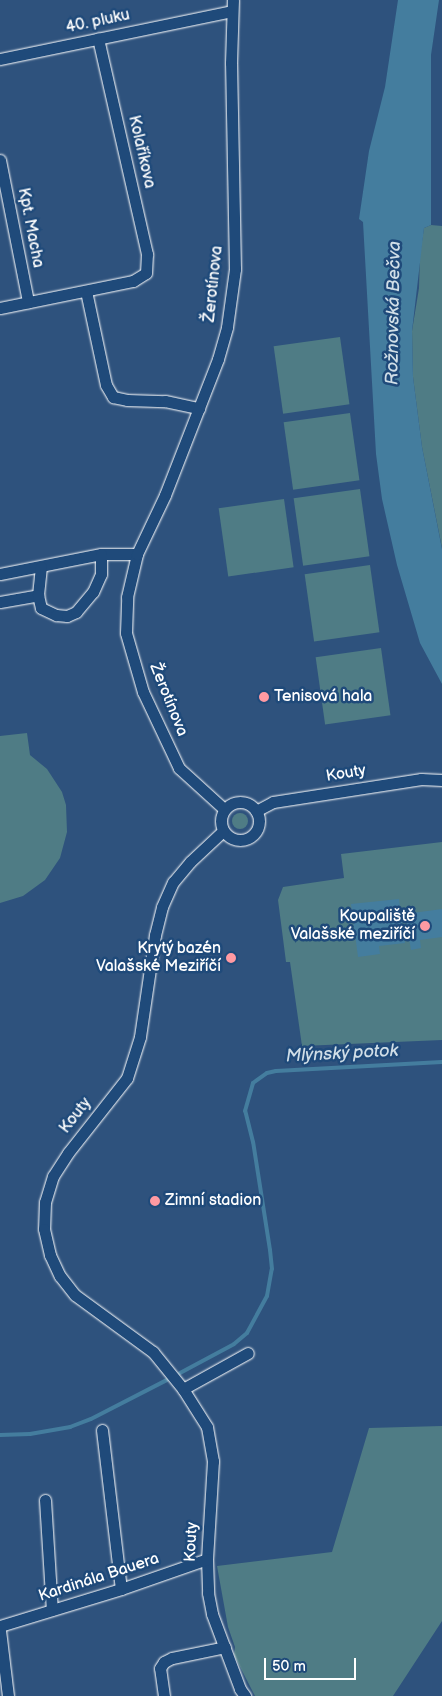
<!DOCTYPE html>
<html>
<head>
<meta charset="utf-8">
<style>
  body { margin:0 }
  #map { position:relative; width:442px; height:1696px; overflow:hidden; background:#2e527d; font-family:"Balsamiq Sans",sans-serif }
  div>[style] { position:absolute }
  .green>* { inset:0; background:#4f7c85; transform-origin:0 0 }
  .round { border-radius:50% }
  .water>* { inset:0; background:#447d9e }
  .stream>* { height:4px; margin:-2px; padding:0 2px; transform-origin:2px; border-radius:2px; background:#447d9e }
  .roads { filter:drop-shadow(0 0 1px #fff) drop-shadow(0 0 1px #fff) }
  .street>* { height:11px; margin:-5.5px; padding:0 5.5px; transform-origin:5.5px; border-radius:5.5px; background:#1f4a7a }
  .street>.ring { margin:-5.5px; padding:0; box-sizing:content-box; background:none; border:11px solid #1f4a7a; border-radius:50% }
  .dots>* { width:14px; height:14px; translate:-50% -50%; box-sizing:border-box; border:2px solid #1f4a7a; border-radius:50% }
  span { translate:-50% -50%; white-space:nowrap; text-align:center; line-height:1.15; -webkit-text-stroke:5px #1f4a7a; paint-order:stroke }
  .street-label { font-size:16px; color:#fff }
  .poi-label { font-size:16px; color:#fff }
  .left { translate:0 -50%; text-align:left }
  .right { translate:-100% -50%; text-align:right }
  .water-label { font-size:18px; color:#d0dee7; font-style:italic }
  .scale { position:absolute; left:264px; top:1658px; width:92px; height:22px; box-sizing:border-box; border:2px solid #fff; border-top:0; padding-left:6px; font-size:15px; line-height:18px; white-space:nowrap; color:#fff; -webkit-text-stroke:4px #1f4a7a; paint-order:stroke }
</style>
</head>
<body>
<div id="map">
  <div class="green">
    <i style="clip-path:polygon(431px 225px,442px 226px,442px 548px,422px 447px,413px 377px,412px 331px,419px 288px,420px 255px,424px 228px)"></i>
    <i style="left:340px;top:337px;width:68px;height:67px;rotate:82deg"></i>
    <i style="left:350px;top:413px;width:68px;height:67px;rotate:82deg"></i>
    <i style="left:360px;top:489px;width:68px;height:67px;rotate:82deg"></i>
    <i style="left:284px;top:499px;width:69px;height:66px;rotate:82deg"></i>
    <i style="left:370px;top:565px;width:68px;height:66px;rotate:82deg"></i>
    <i style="left:381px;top:648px;width:68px;height:66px;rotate:82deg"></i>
    <i style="clip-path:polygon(27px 733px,30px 755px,47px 769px,62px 792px,66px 805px,67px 832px,60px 858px,45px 880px,23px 896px,0 903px,0 736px)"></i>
    <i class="round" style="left:232px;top:813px;width:16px;height:16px"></i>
    <i style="clip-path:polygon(442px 842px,442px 1040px,302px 1046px,290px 962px,286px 962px,278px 900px,283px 887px,344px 878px,341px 854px)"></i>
    <i style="clip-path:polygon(442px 1426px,442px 1621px,393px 1696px,255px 1696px,234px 1655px,235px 1647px,228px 1627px,217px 1566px,332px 1552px,369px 1428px)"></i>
  </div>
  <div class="water">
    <i style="clip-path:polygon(398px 0,439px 0,431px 55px,431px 225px,424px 228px,412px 331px,413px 377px,422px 447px,442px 549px,442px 684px,420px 643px,397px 565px,382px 499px,376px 454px,363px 222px,359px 219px,369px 151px,385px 87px)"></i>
    <i style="clip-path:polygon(399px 899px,405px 943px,379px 946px,380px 954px,358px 957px,351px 904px)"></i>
    <i style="clip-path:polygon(442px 909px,442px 937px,420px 940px,421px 948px,411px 950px,405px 914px)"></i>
  </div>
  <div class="stream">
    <i style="left:180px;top:1373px;width:61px;rotate:-28.2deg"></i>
    <i style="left:234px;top:1344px;width:17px;rotate:-40deg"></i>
    <i style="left:247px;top:1333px;width:42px;rotate:-61.6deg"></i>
    <i style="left:267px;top:1296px;width:27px;rotate:-80deg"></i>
    <i style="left:272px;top:1269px;width:19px;rotate:-96deg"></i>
    <i style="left:270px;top:1250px;width:109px;rotate:-98.9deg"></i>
    <i style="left:253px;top:1142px;width:32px;rotate:-104deg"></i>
    <i style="left:245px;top:1111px;width:29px;rotate:-74deg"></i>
    <i style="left:253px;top:1083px;width:17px;rotate:-36deg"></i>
    <i style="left:267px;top:1073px;width:9px;rotate:-13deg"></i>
    <i style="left:276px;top:1071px;width:166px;rotate:-3.1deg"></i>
    <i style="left:0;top:1435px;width:30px;rotate:-2deg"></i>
    <i style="left:30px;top:1434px;width:41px;rotate:-9.9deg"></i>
    <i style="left:70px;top:1427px;width:22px;rotate:-21deg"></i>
    <i style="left:91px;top:1419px;width:85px;rotate:-27.2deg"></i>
  </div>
  <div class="roads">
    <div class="street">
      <i style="left:0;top:59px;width:236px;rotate:-11.7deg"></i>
      <i style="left:0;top:160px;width:145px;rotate:78.8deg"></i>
      <i style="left:86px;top:291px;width:96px;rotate:78deg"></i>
      <i style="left:106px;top:385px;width:14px;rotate:60deg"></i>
      <i style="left:113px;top:397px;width:14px;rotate:12deg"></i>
      <i style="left:127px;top:400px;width:38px;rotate:2deg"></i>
      <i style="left:165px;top:401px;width:35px;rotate:12deg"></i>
      <i style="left:0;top:308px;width:136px;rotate:-11.5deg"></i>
      <i style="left:133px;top:281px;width:15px;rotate:-32deg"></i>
      <i style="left:146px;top:273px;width:19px;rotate:-87deg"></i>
      <i style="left:147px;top:254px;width:221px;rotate:-102.8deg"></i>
      <i style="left:0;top:574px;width:103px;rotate:-11.2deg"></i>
      <i style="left:101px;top:554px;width:36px"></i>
      <i style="left:38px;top:595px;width:28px;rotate:-84deg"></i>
      <i style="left:0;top:602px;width:39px;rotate:-10deg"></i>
      <i style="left:38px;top:595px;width:13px;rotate:77deg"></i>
      <i style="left:41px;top:608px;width:17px;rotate:25deg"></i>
      <i style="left:56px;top:615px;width:11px;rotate:5deg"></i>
      <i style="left:67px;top:616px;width:10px;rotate:-24deg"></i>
      <i style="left:76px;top:612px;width:26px;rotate:-50deg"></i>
      <i style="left:93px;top:592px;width:20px;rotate:-66deg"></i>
      <i style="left:101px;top:574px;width:20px;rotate:-90deg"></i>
      <i class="ring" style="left:221px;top:802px;width:27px;height:27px"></i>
      <i style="left:224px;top:809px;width:61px;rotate:-137.7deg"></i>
      <i style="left:179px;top:768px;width:84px;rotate:-115.3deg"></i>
      <i style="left:143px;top:692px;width:61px;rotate:-106.1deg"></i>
      <i style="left:126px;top:633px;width:36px;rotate:-88deg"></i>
      <i style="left:127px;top:597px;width:44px;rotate:-76.9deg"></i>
      <i style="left:137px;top:554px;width:65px;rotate:-64.6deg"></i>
      <i style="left:165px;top:495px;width:146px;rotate:-68.7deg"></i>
      <i style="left:218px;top:359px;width:33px;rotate:-74deg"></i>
      <i style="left:227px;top:327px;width:59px;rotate:-82.1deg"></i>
      <i style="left:235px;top:269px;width:206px;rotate:-91.1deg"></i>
      <i style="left:231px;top:63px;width:63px;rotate:-88.2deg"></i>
      <i style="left:256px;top:811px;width:19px;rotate:-28deg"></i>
      <i style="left:273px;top:802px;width:150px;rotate:-8.8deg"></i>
      <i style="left:421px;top:779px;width:21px;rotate:3deg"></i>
      <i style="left:223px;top:831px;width:45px;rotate:136.8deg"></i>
      <i style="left:190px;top:862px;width:26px;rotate:130deg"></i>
      <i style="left:173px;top:882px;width:27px;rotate:114deg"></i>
      <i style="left:162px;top:907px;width:29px;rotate:104deg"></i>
      <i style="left:155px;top:935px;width:103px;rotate:98.4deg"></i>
      <i style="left:140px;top:1037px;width:43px;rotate:107.6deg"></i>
      <i style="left:127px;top:1078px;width:95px;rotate:128.2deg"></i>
      <i style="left:68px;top:1153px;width:27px;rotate:123deg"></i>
      <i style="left:53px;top:1176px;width:27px;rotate:107deg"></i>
      <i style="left:45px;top:1202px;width:27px;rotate:92deg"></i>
      <i style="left:44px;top:1229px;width:27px;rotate:77deg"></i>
      <i style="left:50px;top:1255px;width:23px;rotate:65deg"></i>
      <i style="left:60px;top:1276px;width:24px;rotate:52deg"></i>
      <i style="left:75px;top:1295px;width:97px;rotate:36.2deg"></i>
      <i style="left:153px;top:1352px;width:48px;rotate:51deg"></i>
      <i style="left:183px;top:1389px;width:45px;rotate:57.7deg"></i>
      <i style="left:207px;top:1427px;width:35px;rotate:80deg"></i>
      <i style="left:213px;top:1461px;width:98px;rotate:93.5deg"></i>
      <i style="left:207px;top:1559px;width:34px;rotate:88deg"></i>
      <i style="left:208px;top:1593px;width:21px;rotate:79deg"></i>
      <i style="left:212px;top:1614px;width:80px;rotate:69.5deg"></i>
      <i style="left:240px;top:1689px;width:9px;rotate:54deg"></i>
      <i style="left:183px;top:1389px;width:74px;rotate:-29deg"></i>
      <i style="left:102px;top:1430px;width:160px;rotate:83.2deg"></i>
      <i style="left:45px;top:1500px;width:110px;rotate:86.4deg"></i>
      <i style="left:0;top:1626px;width:127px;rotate:-17deg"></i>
      <i style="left:121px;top:1589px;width:91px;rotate:-19.2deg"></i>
      <i style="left:0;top:1630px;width:66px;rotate:83.1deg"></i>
      <i style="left:164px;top:1696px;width:28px;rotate:-98deg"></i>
      <i style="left:160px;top:1668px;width:7px;rotate:-56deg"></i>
      <i style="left:164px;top:1662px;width:9px;rotate:-27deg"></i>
      <i style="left:172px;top:1658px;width:54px;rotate:-11.7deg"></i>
    </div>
  </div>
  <div class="dots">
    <i style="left:264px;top:697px;background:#ff9aa2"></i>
    <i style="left:425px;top:926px;background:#ff9aa2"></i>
    <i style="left:231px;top:958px;background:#ff9aa2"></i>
    <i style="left:155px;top:1201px;background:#ff9aa2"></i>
  </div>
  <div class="street-label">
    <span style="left:98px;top:22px;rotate:-12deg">40. pluku</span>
    <span style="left:141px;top:152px;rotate:77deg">Kolaříkova</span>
    <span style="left:30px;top:228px;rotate:79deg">Kpt. Macha</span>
    <span style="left:214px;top:284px;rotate:-84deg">Žerotínova</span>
    <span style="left:168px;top:700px;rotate:68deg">Žerotínova</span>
    <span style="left:346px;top:774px;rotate:-9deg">Kouty</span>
    <span style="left:76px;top:1116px;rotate:-52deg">Kouty</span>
    <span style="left:192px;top:1542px;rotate:-87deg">Kouty</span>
    <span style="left:99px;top:1578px;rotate:-18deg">Kardinála Bauera</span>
  </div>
  <div class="poi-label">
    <span class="left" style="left:274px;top:697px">Tenisová hala</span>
    <span class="right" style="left:415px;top:926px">Koupaliště<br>Valašské meziříčí</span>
    <span class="right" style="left:221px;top:958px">Krytý bazén<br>Valašské Meziříčí</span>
    <span class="left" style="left:165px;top:1201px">Zimní stadion</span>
  </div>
  <div class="water-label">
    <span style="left:394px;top:313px;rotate:-89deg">Rožnovská Bečva</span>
    <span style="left:342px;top:1054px;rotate:-3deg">Mlýnský potok</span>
  </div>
  <div class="scale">50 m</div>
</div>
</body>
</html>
